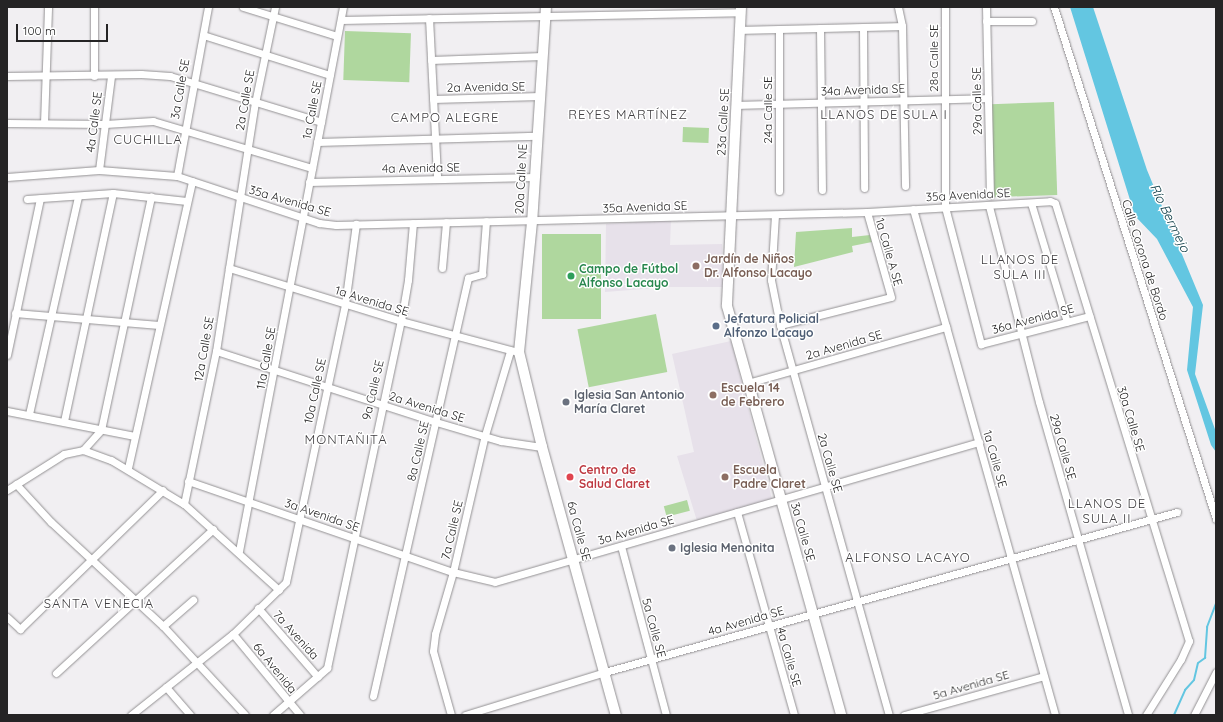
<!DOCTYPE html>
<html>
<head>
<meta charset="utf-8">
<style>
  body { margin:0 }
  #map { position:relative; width:1223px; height:722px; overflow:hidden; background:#f1eff2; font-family:Quicksand,sans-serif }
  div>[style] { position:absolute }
  .built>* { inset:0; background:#e7e1ea }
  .green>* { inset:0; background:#afd79e; transform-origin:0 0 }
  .water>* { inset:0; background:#63c6e1 }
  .stream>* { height:2px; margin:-1px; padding:0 1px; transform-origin:1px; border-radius:1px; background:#63c6e1 }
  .roads { filter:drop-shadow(0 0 1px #939193) drop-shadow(0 0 1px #939193) }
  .street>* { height:7px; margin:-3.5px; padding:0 3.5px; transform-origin:3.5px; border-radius:3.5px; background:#fff }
  .secondary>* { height:10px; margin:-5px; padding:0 5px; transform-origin:5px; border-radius:5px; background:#fff }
  .dots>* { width:11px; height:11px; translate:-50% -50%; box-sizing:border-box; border:2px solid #fff; border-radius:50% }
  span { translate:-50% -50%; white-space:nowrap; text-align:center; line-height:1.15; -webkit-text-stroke:3px #fff; paint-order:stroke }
  .street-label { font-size:12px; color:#252425 }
  .education-label { font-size:12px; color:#785e54; font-weight:700 }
  .left { translate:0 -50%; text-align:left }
  .leisure-label { font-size:12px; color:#27864d; font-weight:700 }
  .service-label { font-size:12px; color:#4e5e75; font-weight:700 }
  .worship-label { font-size:12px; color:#5b616d; font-weight:700 }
  .health-label { font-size:12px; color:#be3a42; font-weight:700 }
  .neighbourhood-label { font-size:13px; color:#403e41; letter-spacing:1px }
  .water-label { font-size:13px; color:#053641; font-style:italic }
  .frame { position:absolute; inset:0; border:8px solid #252425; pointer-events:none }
  .scale { position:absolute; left:16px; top:24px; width:92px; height:18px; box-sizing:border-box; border:2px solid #252425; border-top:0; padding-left:5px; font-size:12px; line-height:14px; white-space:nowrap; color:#252425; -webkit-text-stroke:3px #fff; paint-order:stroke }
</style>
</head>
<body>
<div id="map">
  <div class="built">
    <i style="clip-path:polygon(671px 220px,670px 245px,722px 244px,723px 287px,668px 287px,605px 292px,606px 224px)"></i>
    <i style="clip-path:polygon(731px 341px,772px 499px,697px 521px,677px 456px,694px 452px,672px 354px)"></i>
  </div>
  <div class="green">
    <i style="left:345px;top:31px;width:66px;height:49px;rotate:2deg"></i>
    <i style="left:1054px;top:102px;width:93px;height:63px;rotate:88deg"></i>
    <i style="left:683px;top:127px;width:26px;height:15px;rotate:2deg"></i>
    <i style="clip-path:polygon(852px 228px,852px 237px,870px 235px,872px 242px,852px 246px,853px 252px,794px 267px,796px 232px)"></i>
    <i style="left:542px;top:234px;width:59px;height:85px"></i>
    <i style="left:656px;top:314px;width:59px;height:80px;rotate:79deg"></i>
    <i style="left:687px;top:500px;width:11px;height:24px;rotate:75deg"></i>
  </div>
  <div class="water">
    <i style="clip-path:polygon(1070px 7px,1093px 7px,1147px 170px,1203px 305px,1195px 374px,1216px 432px,1216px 452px,1211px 445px,1187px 370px,1193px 307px,1157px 239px,1135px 216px)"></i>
  </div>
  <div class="stream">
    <i style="left:1174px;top:715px;width:27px;rotate:-66deg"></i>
    <i style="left:1185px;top:690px;width:13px;rotate:-48deg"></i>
    <i style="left:1194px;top:680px;width:17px;rotate:-77deg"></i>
    <i style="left:1198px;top:663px;width:9px;rotate:-36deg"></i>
    <i style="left:1205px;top:658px;width:31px;rotate:-86deg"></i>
    <i style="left:1207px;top:627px;width:26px;rotate:-69deg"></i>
  </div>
  <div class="roads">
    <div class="street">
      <i style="left:243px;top:7px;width:98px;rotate:17.1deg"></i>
      <i style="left:898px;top:7px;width:19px;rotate:78deg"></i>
      <i style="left:902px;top:26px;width:160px;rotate:88.9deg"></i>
      <i style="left:945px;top:7px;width:200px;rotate:90deg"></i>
      <i style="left:945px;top:207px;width:142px;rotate:75.3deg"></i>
      <i style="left:981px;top:344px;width:112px;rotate:-14.5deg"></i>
      <i style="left:986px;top:7px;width:188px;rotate:88.8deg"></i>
      <i style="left:1054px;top:7px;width:537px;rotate:72.44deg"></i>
      <i style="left:429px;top:18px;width:160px;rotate:87.1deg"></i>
      <i style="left:341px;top:20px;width:400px;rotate:-1.1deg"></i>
      <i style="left:986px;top:21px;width:46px"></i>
      <i style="left:863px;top:27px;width:161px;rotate:89.6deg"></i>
      <i style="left:820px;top:28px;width:162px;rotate:89.3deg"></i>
      <i style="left:779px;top:29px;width:162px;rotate:90deg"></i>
      <i style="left:740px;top:30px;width:162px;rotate:-1.4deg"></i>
      <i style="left:203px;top:35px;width:133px;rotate:17.5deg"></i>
      <i style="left:431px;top:60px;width:111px;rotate:-2.1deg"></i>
      <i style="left:7px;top:76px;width:134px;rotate:-0.9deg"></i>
      <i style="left:141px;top:74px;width:29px;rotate:4deg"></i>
      <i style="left:170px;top:76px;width:158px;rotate:16.9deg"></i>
      <i style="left:94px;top:76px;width:69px;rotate:-90deg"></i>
      <i style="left:433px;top:99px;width:107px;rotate:-1.6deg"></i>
      <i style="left:738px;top:105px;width:250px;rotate:-1.6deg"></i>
      <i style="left:7px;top:123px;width:98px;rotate:0.6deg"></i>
      <i style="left:105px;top:124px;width:48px;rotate:-3.6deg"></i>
      <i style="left:153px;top:121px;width:166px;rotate:16.5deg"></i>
      <i style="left:44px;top:123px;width:116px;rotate:-88deg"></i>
      <i style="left:317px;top:142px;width:220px;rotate:-1.6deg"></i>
      <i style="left:99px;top:170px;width:95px;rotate:-82.7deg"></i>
      <i style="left:177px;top:176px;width:172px;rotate:-79.6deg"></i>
      <i style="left:7px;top:177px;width:92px;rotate:-4.4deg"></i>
      <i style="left:99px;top:170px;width:78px;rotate:4.4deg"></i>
      <i style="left:177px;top:176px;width:150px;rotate:18.3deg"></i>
      <i style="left:319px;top:223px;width:17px;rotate:7deg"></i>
      <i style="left:336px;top:225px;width:531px;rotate:-1.4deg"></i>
      <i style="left:867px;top:212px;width:183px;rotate:-3.4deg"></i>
      <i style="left:1050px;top:201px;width:5px;rotate:22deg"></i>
      <i style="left:1055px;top:203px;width:458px;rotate:73deg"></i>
      <i style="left:1189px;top:641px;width:20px;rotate:114deg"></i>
      <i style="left:1181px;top:659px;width:66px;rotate:122deg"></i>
      <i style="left:309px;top:182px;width:225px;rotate:-1.3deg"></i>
      <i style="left:27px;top:199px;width:86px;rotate:-4deg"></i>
      <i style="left:113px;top:193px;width:74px;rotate:6.2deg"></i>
      <i style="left:1031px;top:203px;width:124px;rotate:73.2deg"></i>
      <i style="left:989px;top:206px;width:202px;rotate:75.7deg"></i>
      <i style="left:1039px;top:402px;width:325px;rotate:74.1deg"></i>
      <i style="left:913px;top:209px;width:526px;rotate:74.32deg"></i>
      <i style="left:775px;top:215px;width:65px;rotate:93.5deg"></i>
      <i style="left:771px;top:280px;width:46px;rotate:78.7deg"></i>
      <i style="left:780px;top:325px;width:405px;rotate:74.4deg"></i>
      <i style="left:229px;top:268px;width:180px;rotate:17.1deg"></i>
      <i style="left:401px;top:321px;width:117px;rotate:14.9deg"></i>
      <i style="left:442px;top:268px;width:46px;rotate:-85deg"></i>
      <i style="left:15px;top:313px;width:144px;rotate:4.8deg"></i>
      <i style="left:780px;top:325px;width:114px;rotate:-14.2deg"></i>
      <i style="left:891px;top:297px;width:88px;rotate:-105.8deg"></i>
      <i style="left:216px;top:351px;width:231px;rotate:17.9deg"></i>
      <i style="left:436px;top:422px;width:68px;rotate:16.3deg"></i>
      <i style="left:501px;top:441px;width:41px;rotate:8.3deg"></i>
      <i style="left:7px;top:355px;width:160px;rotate:-78.1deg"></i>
      <i style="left:748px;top:383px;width:206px;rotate:-15.8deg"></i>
      <i style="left:7px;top:411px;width:130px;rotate:11.1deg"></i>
      <i style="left:29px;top:414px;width:223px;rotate:-77.3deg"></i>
      <i style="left:64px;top:421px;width:233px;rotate:-77.9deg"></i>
      <i style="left:83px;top:450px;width:27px;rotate:-48deg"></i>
      <i style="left:101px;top:430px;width:239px;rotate:-77.9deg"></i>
      <i style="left:128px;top:468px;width:294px;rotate:-77.4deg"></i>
      <i style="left:188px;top:481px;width:280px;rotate:19deg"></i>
      <i style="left:453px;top:572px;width:43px;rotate:13.4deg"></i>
      <i style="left:495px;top:582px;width:504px;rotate:-16.13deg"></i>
      <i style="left:16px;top:484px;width:52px;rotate:47.4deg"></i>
      <i style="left:51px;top:522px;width:153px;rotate:42.9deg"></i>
      <i style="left:163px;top:626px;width:121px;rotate:47.3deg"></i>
      <i style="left:7px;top:490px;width:67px;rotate:-32.3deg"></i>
      <i style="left:64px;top:454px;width:19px;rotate:-12deg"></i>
      <i style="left:83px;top:450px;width:30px;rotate:20deg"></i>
      <i style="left:111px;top:460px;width:85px;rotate:31.1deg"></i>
      <i style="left:184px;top:504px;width:128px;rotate:42.2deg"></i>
      <i style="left:184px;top:504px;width:156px;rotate:-78.2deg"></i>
      <i style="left:216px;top:351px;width:251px;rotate:-81.1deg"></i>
      <i style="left:255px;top:103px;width:98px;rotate:-78.2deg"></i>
      <i style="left:737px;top:512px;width:211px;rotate:74.3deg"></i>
      <i style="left:621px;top:546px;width:175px;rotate:75.1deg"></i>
      <i style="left:239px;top:551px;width:554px;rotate:-79.18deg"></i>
      <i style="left:258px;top:608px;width:91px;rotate:49deg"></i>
      <i style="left:7px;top:617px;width:18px;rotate:43deg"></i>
      <i style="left:20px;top:629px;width:199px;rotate:-44.2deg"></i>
      <i style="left:163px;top:626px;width:40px;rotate:-41deg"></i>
      <i style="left:233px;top:634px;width:105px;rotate:50.4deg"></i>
      <i style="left:56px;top:673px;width:213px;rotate:-42.5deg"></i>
      <i style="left:166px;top:687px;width:37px;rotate:49deg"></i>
      <i style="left:373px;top:696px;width:429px;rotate:-77.2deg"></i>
      <i style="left:468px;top:278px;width:15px;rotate:-16deg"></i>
      <i style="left:482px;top:274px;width:53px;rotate:-85.7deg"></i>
      <i style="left:131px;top:715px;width:130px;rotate:-38.5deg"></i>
      <i style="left:233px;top:634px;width:74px;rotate:-44.5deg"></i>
      <i style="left:286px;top:582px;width:284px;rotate:-78deg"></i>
      <i style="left:345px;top:304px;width:81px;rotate:-82.2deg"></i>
      <i style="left:273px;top:715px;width:72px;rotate:-41deg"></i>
      <i style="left:327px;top:668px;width:355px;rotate:-78deg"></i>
      <i style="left:401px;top:321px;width:42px;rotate:-80.3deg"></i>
      <i style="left:408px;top:280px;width:57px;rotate:-85deg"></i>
      <i style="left:451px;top:715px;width:66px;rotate:-105.7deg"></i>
      <i style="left:433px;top:651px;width:17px;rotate:-83deg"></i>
      <i style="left:435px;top:634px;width:65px;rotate:-73.8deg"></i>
      <i style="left:453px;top:572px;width:141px;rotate:-76.9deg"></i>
      <i style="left:485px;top:435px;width:88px;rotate:-73.4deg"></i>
      <i style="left:465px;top:715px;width:146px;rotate:-17.1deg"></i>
      <i style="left:605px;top:672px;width:594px;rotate:-15.63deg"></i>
      <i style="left:904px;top:715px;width:145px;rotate:-15.6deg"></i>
      <i style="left:1194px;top:715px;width:48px;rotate:-62.9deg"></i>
    </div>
    <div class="secondary">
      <i style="left:546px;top:7px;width:215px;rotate:93.7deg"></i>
      <i style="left:532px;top:222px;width:131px;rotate:95.7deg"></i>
      <i style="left:519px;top:352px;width:98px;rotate:76.4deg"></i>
      <i style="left:542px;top:447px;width:278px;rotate:74.6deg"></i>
      <i style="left:741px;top:7px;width:299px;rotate:92.7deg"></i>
      <i style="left:727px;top:306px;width:425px;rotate:74.4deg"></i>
    </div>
  </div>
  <div class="dots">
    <i style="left:696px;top:266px;background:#8d6e63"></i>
    <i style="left:571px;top:276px;background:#2e9e5b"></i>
    <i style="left:716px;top:326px;background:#5c6f8a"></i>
    <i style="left:713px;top:395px;background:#8d6e63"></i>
    <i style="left:566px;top:402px;background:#6b7280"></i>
    <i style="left:570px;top:477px;background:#e0444e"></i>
    <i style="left:725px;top:477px;background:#8d6e63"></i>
    <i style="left:672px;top:548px;background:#6b7280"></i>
  </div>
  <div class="street-label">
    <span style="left:934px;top:58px;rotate:-90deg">28a Calle SE</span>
    <span style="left:486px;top:87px;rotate:-1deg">2a Avenida SE</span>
    <span style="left:180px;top:89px;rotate:-80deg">3a Calle SE</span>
    <span style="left:863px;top:90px;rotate:-2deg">34a Avenida SE</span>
    <span style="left:245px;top:100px;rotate:-80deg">2a Calle SE</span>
    <span style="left:977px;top:101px;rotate:-91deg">29a Calle SE</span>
    <span style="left:312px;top:110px;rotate:-79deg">1a Calle SE</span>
    <span style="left:768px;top:110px;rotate:-90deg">24a Calle SE</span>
    <span style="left:94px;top:122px;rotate:-83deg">4a Calle SE</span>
    <span style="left:723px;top:122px;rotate:-87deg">23a Calle SE</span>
    <span style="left:421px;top:168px;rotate:-1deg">4a Avenida SE</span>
    <span style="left:521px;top:179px;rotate:-87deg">20a Calle NE</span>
    <span style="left:968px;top:195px;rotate:-3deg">35a Avenida SE</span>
    <span style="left:290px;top:201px;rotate:16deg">35a Avenida SE</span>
    <span style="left:645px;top:207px;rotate:-2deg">35a Avenida SE</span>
    <span style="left:889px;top:252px;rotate:74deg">1a Calle A SE</span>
    <span style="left:1145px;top:260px;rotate:72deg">Calle Corona de Bordo</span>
    <span style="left:372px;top:301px;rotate:17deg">1a Avenida SE</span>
    <span style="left:1033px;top:319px;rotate:-15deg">36a Avenida SE</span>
    <span style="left:844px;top:345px;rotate:-16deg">2a Avenida SE</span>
    <span style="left:204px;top:349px;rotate:-80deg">12a Calle SE</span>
    <span style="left:266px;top:358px;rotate:-80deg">11a Calle SE</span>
    <span style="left:373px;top:390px;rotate:-77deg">9a Calle SE</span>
    <span style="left:315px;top:391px;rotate:-78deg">10a Calle SE</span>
    <span style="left:427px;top:407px;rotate:17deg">2a Avenida SE</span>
    <span style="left:1131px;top:419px;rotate:73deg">30a Calle SE</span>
    <span style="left:1063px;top:447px;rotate:74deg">29a Calle SE</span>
    <span style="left:418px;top:451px;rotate:-77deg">8a Calle SE</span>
    <span style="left:995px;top:459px;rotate:74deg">1a Calle SE</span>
    <span style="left:830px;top:463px;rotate:74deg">2a Calle SE</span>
    <span style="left:322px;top:515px;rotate:19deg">3a Avenida SE</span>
    <span style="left:452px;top:530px;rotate:-77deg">7a Calle SE</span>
    <span style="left:636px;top:530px;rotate:-16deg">3a Avenida SE</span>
    <span style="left:579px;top:531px;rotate:75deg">6a Calle SE</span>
    <span style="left:803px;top:532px;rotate:74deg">3a Calle SE</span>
    <span style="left:746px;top:621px;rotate:-16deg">4a Avenida SE</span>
    <span style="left:654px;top:628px;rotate:75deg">5a Calle SE</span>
    <span style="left:296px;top:635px;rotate:48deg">7a Avenida</span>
    <span style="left:789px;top:657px;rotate:74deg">4a Calle SE</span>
    <span style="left:275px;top:668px;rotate:51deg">6a Avenida</span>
    <span style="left:971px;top:685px;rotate:-16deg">5a Avenida SE</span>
  </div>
  <div class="education-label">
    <span class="left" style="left:704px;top:266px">Jardín de Niños<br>Dr. Alfonso Lacayo</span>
    <span class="left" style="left:721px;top:395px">Escuela 14<br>de Febrero</span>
    <span class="left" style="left:733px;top:477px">Escuela<br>Padre Claret</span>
  </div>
  <div class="leisure-label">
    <span class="left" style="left:579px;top:276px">Campo de Fútbol<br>Alfonso Lacayo</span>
  </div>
  <div class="service-label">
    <span class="left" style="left:724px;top:326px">Jefatura Policial<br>Alfonzo Lacayo</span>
  </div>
  <div class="worship-label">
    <span class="left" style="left:574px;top:402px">Iglesia San Antonio<br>María Claret</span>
    <span class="left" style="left:680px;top:548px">Iglesia Menonita</span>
  </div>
  <div class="health-label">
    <span class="left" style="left:579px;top:477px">Centro de<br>Salud Claret</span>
  </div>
  <div class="neighbourhood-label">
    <span style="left:628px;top:114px">REYES MARTÍNEZ</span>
    <span style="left:884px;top:114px">LLANOS DE SULA I</span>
    <span style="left:445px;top:117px">CAMPO ALEGRE</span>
    <span style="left:148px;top:139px">CUCHILLA</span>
    <span style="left:1020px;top:267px">LLANOS DE<br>SULA III</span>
    <span style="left:346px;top:439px">MONTAÑITA</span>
    <span style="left:1107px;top:511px">LLANOS DE<br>SULA II</span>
    <span style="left:908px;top:557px">ALFONSO LACAYO</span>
    <span style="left:99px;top:603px">SANTA VENECIA</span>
  </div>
  <div class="water-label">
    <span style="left:1170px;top:218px;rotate:64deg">Río Bermejo</span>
  </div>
  <div class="frame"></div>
  <div class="scale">100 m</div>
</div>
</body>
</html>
